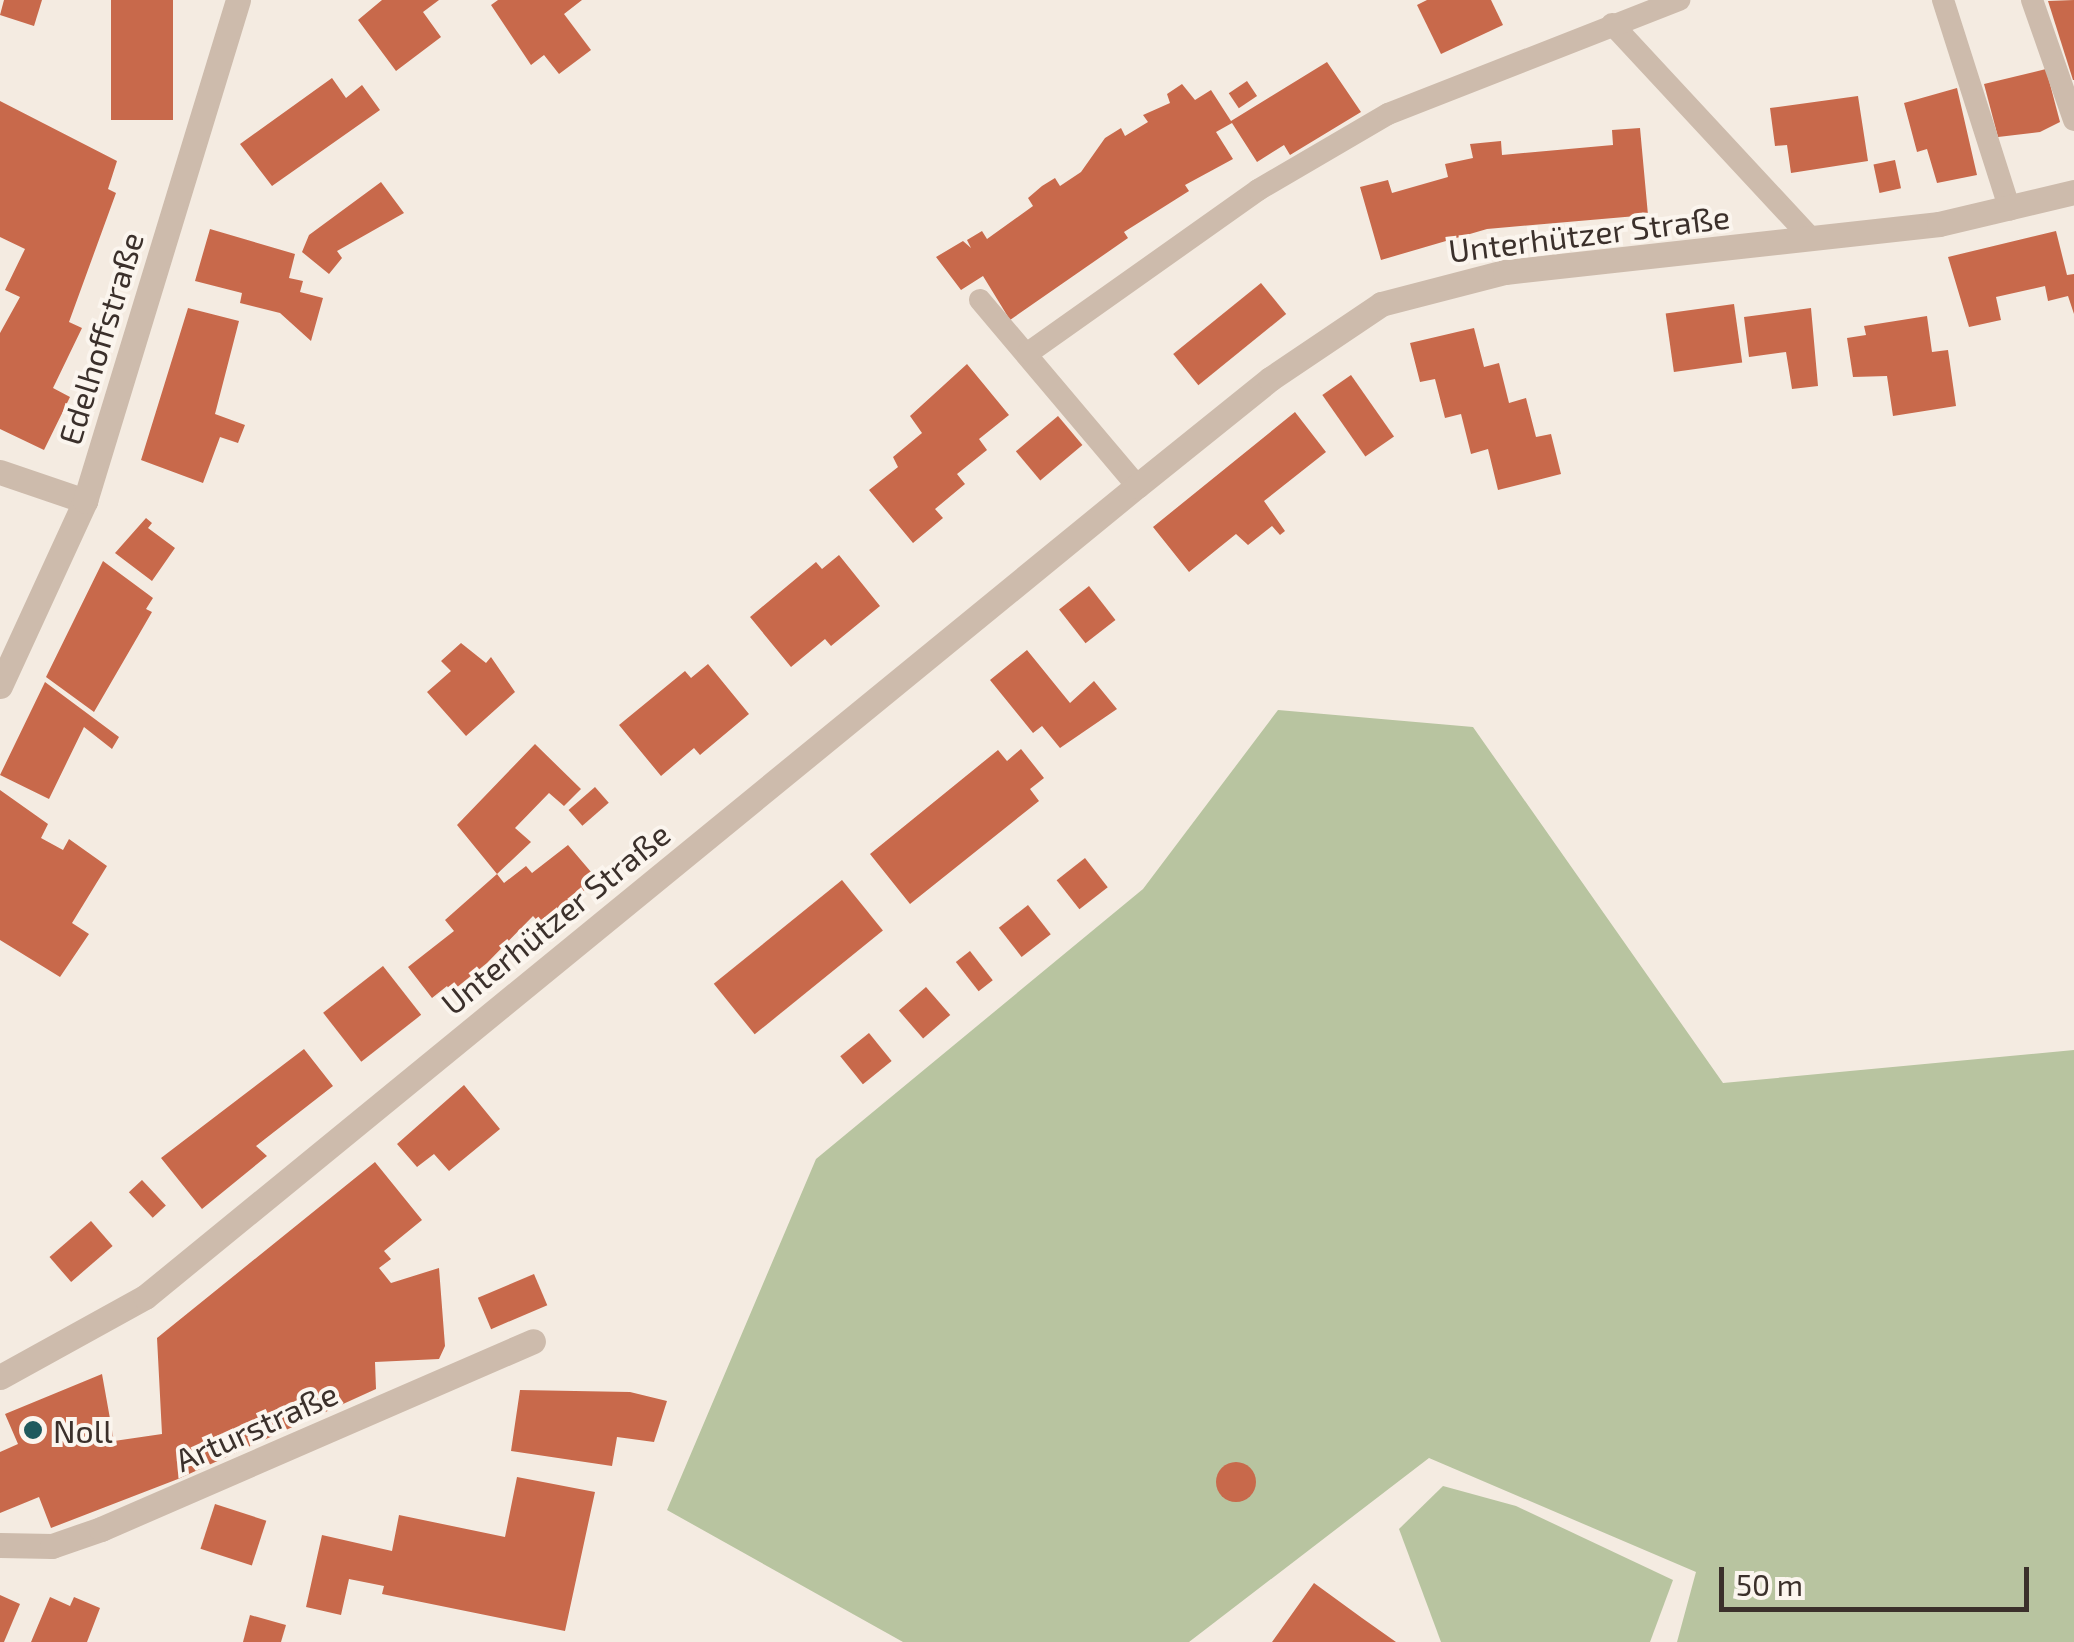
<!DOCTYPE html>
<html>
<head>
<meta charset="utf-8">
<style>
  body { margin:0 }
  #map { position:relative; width:2074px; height:1642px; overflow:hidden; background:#f4ebe1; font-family:"Exo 2",sans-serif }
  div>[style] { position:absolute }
  .green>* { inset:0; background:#b8c4a0 }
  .building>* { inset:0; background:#c8694b; transform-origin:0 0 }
  .round { border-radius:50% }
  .service>* { height:22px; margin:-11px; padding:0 11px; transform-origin:11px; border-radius:11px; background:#cdbbac }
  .minor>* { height:25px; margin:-12.5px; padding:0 12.5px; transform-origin:12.5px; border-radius:12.5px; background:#cdbbac }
  .dots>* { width:28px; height:28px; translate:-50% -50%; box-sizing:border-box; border:5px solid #fbf5ee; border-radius:50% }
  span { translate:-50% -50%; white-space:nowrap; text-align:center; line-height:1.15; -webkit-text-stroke:8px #fbf5ee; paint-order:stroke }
  .street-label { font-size:32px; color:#3b302b }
  .poi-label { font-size:32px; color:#3b302b }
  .left { translate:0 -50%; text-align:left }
  .scale { position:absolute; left:1719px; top:1567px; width:310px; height:45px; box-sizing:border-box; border:5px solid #3b302b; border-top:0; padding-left:12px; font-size:30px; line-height:35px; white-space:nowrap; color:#3b302b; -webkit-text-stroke:8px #fbf5ee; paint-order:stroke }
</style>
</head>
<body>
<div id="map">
  <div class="green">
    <i style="clip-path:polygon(1278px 710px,1473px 727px,1723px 1083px,2074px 1050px,2074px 1642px,1677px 1642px,1696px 1572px,1429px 1458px,1189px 1642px,903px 1642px,667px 1510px,816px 1159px,1143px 889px)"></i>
    <i style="clip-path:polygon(1443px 1486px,1516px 1506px,1673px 1580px,1650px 1642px,1441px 1642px,1399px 1529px)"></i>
  </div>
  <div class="building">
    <i style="clip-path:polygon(4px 0,42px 0,34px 26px,0 15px)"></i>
    <i style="left:111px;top:0;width:62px;height:120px"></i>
    <i style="clip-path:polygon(382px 0,439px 0,423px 12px,441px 37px,396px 71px,358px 20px)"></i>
    <i style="clip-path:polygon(498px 0,582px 0,564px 14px,591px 50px,559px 74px,544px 55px,531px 65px,491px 5px)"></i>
    <i style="clip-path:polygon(1427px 0,1491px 0,1503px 25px,1441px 54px,1417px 5px)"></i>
    <i style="clip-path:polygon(2074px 0,2074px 80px,2073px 80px,2048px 1px)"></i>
    <i style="clip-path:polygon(1327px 62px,1361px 112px,1290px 155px,1284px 145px,1257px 162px,1232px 123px,1216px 132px,1233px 159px,1185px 185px,1189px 191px,1124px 232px,1128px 238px,1010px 320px,983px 276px,961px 290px,936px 257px,963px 241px,971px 248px,967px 240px,982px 231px,987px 239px,1033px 206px,1028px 198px,1042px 186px,1055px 178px,1060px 186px,1081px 172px,1105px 138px,1121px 128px,1125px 136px,1148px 122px,1143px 115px,1170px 103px,1167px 94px,1182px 84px,1195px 100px,1211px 90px,1231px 121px)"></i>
    <i style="clip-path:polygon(2046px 69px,2060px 122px,2040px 132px,1998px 137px,1984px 84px)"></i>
    <i style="clip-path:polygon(332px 78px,346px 98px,362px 85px,380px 110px,272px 186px,240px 144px)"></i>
    <i style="left:1247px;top:81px;width:18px;height:22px;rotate:56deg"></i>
    <i style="clip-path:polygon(1957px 88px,1977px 175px,1937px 183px,1927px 149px,1917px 152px,1904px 103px)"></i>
    <i style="clip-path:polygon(1858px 96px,1868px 161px,1791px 173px,1787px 145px,1775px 146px,1770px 108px)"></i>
    <i style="clip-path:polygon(0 101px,117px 161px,108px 189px,116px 193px,69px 322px,82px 328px,53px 388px,70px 397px,44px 450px,0 429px,0 333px,20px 297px,5px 290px,25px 249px,0 237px)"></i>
    <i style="clip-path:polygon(1640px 128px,1648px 215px,1487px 229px,1381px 260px,1360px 187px,1388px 180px,1392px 193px,1448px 177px,1445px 164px,1473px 158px,1470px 144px,1501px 141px,1502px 155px,1613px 145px,1612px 130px)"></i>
    <i style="left:1895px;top:160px;width:29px;height:22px;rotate:78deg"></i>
    <i style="clip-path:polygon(381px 182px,404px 213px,337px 251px,342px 258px,329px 274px,302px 252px,309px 235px)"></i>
    <i style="clip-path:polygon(210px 229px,295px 254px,289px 278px,303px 281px,300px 292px,323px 298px,311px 341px,280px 313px,240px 303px,242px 293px,195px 281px)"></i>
    <i style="clip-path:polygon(2056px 231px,2067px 275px,2074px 274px,2074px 314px,2068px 296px,2048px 301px,2045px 286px,1996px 297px,2001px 320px,1969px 327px,1948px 257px)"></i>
    <i style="left:1261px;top:283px;width:40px;height:113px;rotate:51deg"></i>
    <i style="left:1734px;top:304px;width:59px;height:69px;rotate:82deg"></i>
    <i style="clip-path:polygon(188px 308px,239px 321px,215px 414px,245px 425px,238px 443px,220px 437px,203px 483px,141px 460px)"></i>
    <i style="clip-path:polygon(1811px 308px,1818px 386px,1792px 389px,1786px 352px,1749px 357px,1744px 317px)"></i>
    <i style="clip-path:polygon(1927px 316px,1932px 352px,1948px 350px,1956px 406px,1893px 416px,1887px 376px,1853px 377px,1847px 338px,1866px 335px,1864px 326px)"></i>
    <i style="clip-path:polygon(1474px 328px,1484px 367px,1499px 363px,1509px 403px,1526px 398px,1536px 437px,1551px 434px,1561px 474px,1498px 490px,1488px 449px,1471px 454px,1461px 414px,1445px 418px,1435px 379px,1420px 382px,1410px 343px)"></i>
    <i style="clip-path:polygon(967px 364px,1009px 415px,979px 439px,987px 450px,957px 474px,965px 484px,935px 509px,943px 518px,913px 543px,869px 490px,898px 467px,893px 457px,922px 433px,910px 416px)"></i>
    <i style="left:1351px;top:375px;width:75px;height:35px;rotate:55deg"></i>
    <i style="clip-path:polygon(1295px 412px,1326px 452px,1264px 501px,1285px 531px,1280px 535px,1272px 526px,1248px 545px,1236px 534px,1189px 572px,1153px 527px)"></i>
    <i style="left:1058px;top:416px;width:38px;height:55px;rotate:50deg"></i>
    <i style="clip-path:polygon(146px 518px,152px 523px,148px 528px,175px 548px,152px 581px,115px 553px)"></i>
    <i style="clip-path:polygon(839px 555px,880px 606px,831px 646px,825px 639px,791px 667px,750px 617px,816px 562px,822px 569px)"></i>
    <i style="clip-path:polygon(103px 561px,153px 598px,146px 609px,152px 612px,94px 712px,46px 677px)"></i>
    <i style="left:1089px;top:586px;width:43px;height:38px;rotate:52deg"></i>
    <i style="clip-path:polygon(461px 643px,486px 663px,491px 657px,515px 692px,466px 736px,427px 692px,451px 671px,441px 661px)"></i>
    <i style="clip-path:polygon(1027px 650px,1070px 703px,1094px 681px,1117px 709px,1060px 748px,1042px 726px,1033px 733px,990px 680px)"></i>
    <i style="clip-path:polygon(708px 664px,749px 714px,700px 755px,694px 748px,661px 776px,619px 725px,685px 671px,691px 678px)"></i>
    <i style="clip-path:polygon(45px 682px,119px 737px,112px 749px,84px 727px,49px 799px,0 775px)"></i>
    <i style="clip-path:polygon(535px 744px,581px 789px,564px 806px,549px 793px,515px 828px,531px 842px,497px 874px,457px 825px)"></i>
    <i style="clip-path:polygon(1021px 749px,1044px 778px,1030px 789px,1039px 801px,910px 904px,870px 854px,998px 750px,1007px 761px)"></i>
    <i style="left:595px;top:787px;width:21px;height:35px;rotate:49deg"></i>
    <i style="clip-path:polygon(0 790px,48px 824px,41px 838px,63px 850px,69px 839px,107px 866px,72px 923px,89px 934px,60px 977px,0 940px)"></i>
    <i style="clip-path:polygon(568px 845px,597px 879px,543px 927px,533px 916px,487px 963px,451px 992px,447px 986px,432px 998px,408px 967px,454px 931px,445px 920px,497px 874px,504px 883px,526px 866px,532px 873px)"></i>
    <i style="left:1085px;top:858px;width:37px;height:36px;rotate:52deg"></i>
    <i style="left:842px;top:880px;width:65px;height:165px;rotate:51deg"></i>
    <i style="left:1028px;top:905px;width:37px;height:37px;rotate:52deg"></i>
    <i style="left:970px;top:951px;width:37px;height:18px;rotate:52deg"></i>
    <i style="left:383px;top:966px;width:62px;height:76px;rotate:52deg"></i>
    <i style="left:926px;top:987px;width:37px;height:36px;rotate:49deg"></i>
    <i style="left:869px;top:1033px;width:36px;height:37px;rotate:51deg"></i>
    <i style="clip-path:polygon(304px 1049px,333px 1086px,256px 1146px,267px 1156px,202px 1209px,161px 1158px)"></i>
    <i style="clip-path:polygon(464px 1085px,500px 1129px,449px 1171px,434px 1154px,417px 1167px,397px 1144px)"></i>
    <i style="clip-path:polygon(375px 1162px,422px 1220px,384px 1251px,391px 1259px,379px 1268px,391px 1283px,439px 1268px,445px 1346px,439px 1359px,375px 1362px,376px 1389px,178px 1479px,51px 1528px,39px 1497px,0 1513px,0 1452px,18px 1444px,5px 1414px,102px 1374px,114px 1441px,162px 1434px,157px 1338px)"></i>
    <i style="left:142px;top:1180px;width:35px;height:18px;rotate:47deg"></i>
    <i style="left:91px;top:1221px;width:33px;height:55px;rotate:49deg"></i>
    <i style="left:534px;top:1274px;width:34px;height:61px;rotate:67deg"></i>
    <i style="clip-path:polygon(520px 1390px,630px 1392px,667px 1401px,654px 1442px,617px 1437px,612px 1466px,511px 1451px)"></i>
    <i class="round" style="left:1216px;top:1462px;width:40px;height:40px"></i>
    <i style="clip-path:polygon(517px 1477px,595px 1492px,565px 1631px,382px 1594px,384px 1586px,349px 1579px,341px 1615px,306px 1607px,322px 1535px,392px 1551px,399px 1515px,505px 1537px)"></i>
    <i style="left:215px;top:1504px;width:54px;height:47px;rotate:18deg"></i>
    <i style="clip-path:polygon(1314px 1583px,1362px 1618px,1396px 1642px,1272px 1642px)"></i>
    <i style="clip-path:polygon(0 1595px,20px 1604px,4px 1642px,0 1642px)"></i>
    <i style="clip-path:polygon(50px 1597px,70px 1606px,74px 1597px,100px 1608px,87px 1642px,31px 1642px)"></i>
    <i style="clip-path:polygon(250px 1615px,286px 1625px,281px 1642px,243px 1642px)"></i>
  </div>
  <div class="service">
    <i style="left:1943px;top:0;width:220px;rotate:72.3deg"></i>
    <i style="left:2032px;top:0;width:127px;rotate:70.7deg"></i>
    <i style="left:1612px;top:24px;width:294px;rotate:47.1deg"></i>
    <i style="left:980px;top:300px;width:243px;rotate:49.8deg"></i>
    <i style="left:1028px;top:353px;width:282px;rotate:-35.3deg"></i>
    <i style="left:1258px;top:190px;width:151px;rotate:-30.3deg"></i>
    <i style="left:1388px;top:114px;width:313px;rotate:-21.4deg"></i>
  </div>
  <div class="minor">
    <i style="left:0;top:472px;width:90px;rotate:18.8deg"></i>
    <i style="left:0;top:686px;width:204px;rotate:-65.3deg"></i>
    <i style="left:85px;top:501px;width:524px;rotate:-73.02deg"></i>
    <i style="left:0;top:1377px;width:166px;rotate:-28.9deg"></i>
    <i style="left:145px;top:1297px;width:1281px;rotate:-39.27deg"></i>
    <i style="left:1137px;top:486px;width:171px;rotate:-38.8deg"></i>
    <i style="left:1270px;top:379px;width:134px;rotate:-34deg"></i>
    <i style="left:1381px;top:304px;width:128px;rotate:-14.5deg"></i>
    <i style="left:1505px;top:272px;width:437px;rotate:-6.3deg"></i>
    <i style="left:1939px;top:224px;width:139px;rotate:-13.3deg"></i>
    <i style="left:0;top:1545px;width:52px;rotate:1.1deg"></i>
    <i style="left:52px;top:1546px;width:52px;rotate:-19.1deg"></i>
    <i style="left:101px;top:1529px;width:471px;rotate:-23.5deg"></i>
  </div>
  <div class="dots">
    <i style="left:33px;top:1430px;background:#1f5a5e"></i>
  </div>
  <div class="street-label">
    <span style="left:1589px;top:233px;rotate:-7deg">Unterhützer Straße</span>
    <span style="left:100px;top:338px;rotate:-73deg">Edelhoffstraße</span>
    <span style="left:555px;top:918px;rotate:-39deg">Unterhützer Straße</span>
    <span style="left:256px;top:1426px;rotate:-24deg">Arturstraße</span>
  </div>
  <div class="poi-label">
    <span class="left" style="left:53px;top:1430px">Noll</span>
  </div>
  <div class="scale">50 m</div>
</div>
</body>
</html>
